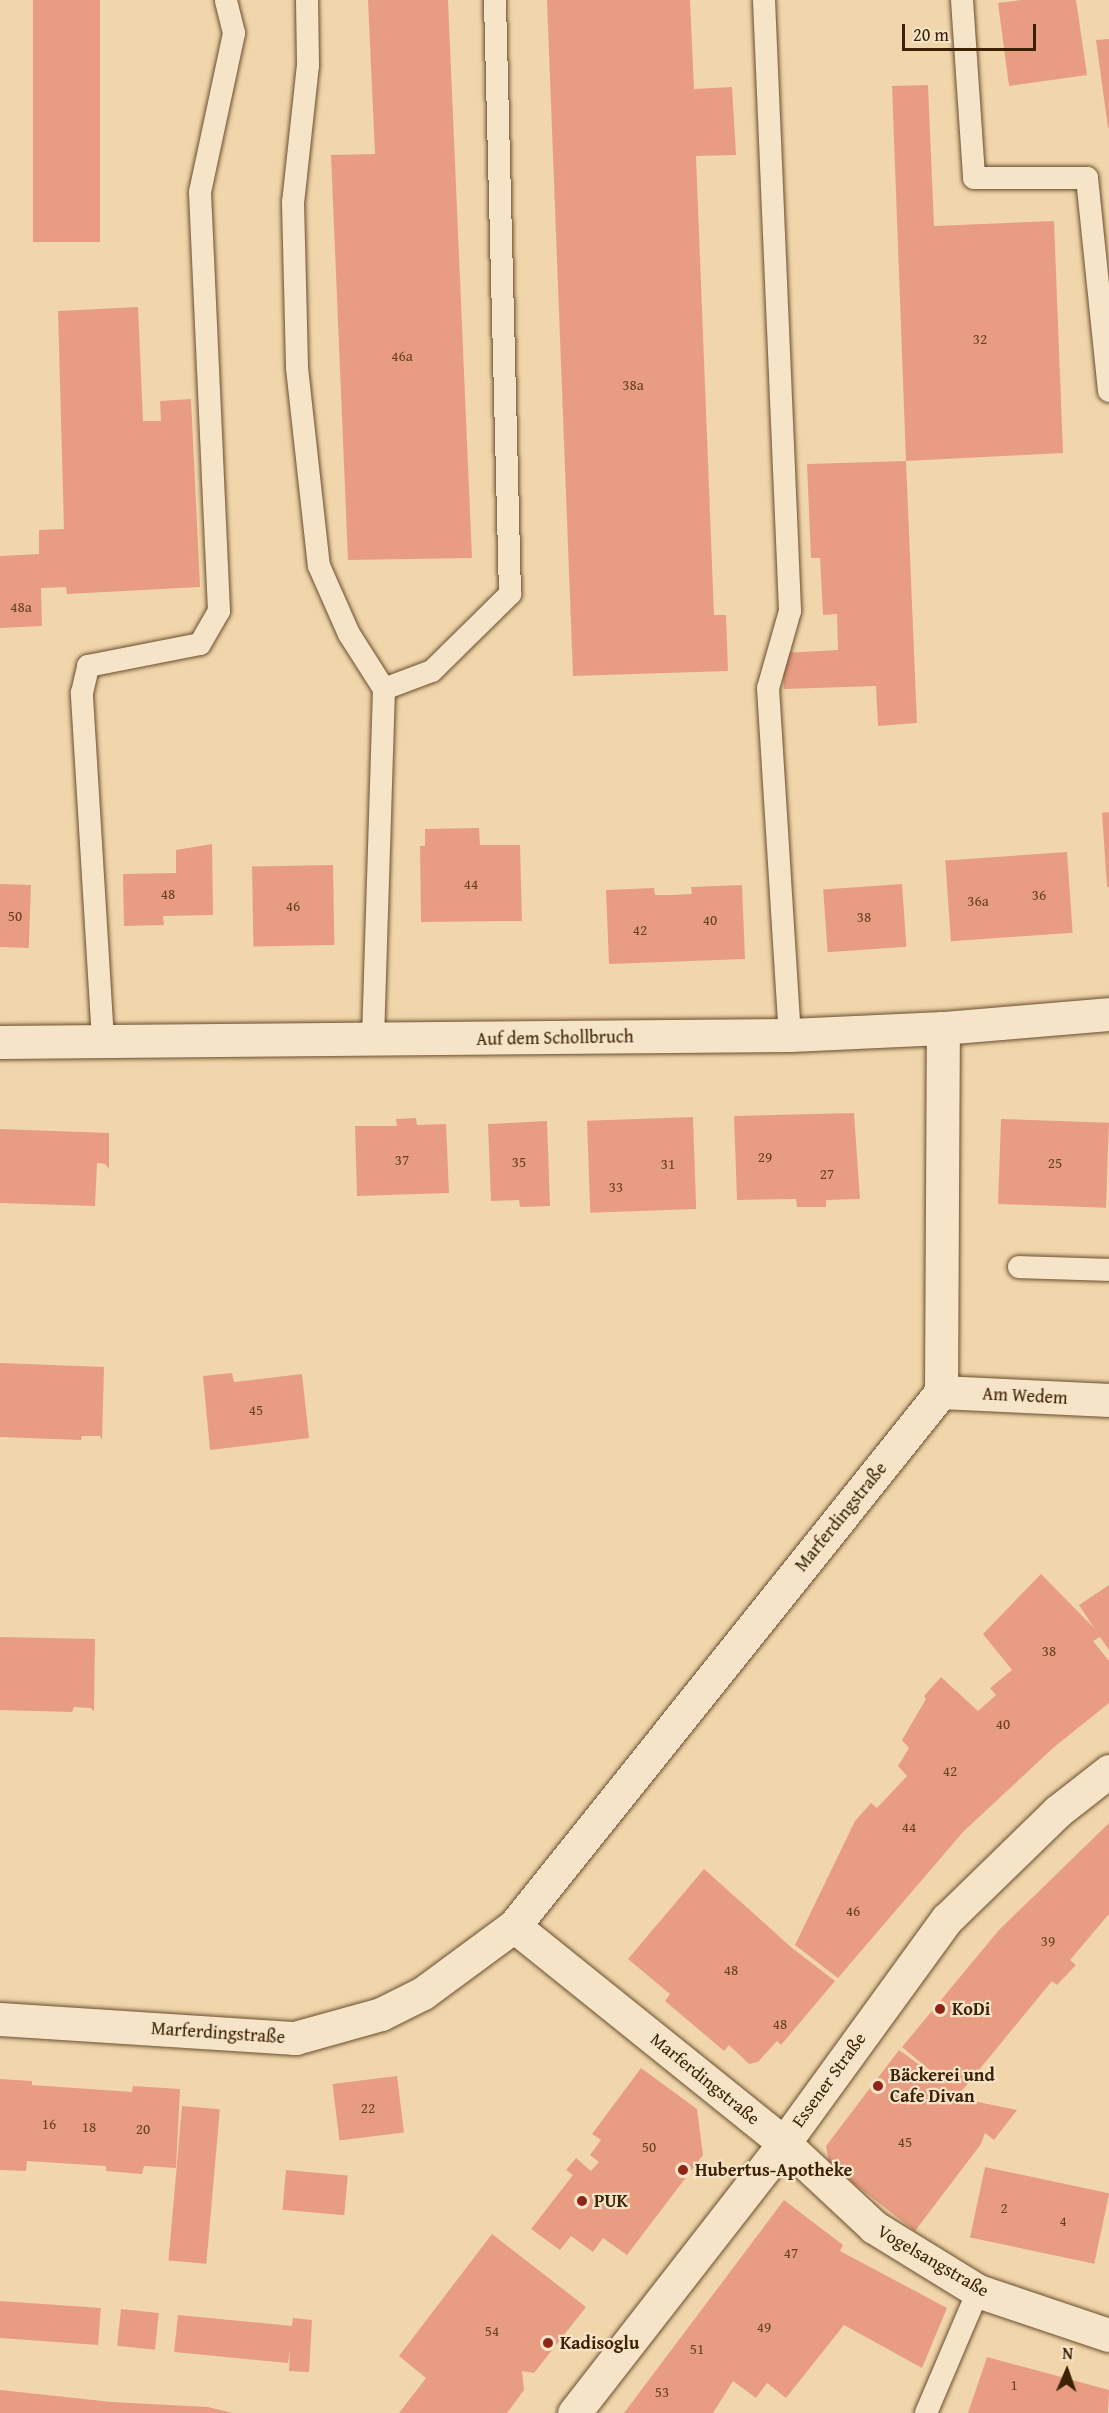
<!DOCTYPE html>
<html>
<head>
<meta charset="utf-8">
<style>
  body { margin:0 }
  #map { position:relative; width:1109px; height:2413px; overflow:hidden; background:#f1d6ab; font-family:"Gentium Book Plus",serif }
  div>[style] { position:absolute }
  .building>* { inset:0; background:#e89d83; transform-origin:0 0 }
  .roads { filter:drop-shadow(0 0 2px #694e2e) drop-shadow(0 0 2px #694e2e) }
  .lane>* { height:22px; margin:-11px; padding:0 11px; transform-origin:11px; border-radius:11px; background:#f6e4c8 }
  .street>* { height:33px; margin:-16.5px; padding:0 16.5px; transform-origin:16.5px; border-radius:16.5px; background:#f6e4c8 }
  .dots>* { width:16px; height:16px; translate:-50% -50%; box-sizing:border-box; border:3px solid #f6e4c8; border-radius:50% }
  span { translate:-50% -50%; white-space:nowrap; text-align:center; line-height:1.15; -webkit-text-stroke:4.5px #f6e4c8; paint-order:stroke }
  .number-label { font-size:15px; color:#674024 }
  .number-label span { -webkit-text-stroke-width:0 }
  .street-label { font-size:18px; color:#3c2104 }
  .poi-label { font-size:18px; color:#3c2104; font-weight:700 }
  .left { translate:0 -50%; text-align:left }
  .north { position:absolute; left:1037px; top:2341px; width:60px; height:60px; -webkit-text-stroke:4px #f6e4c8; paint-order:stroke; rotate:2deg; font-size:16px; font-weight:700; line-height:24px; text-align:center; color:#3c2104 }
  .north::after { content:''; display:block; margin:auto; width:21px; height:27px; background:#3c2104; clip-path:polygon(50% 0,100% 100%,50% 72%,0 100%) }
  .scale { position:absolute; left:902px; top:24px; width:134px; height:27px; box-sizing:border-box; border:3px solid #3c2104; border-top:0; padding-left:8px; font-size:18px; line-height:21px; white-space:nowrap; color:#3c2104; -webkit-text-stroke:4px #f6e4c8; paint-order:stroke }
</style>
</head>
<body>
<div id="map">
  <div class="building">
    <i style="left:33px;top:0;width:67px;height:242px"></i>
    <i style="clip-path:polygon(368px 0,448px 0,472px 558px,348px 560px,331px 155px,375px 154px)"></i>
    <i style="clip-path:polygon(547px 0,690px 0,694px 89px,732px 87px,736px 155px,696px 156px,714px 615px,726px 615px,728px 671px,573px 676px)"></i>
    <i style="clip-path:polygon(1021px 0,1076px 0,1087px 75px,1009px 86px,998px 3px)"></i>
    <i style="clip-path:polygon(1109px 39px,1109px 128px,1108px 128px,1096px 40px)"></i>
    <i style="clip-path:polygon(928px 85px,934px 226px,1054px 221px,1063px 453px,906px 461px,892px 86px)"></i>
    <i style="clip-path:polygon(138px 307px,143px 421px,161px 421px,160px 401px,191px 399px,200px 587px,67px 594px,66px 587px,41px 588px,42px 626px,0 628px,0 556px,39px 554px,39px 530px,64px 529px,58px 311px)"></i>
    <i style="clip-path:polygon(906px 461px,917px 723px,878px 726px,876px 686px,784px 689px,782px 653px,838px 650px,837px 614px,823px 615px,820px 558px,811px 558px,807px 464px)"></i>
    <i style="clip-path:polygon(1109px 812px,1109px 887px,1107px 887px,1102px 813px)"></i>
    <i style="clip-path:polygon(479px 828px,480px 845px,520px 845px,522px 921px,421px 922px,420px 846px,425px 846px,425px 829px)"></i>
    <i style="clip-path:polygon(212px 844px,213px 915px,163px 916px,164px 925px,124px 926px,123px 874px,176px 873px,176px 850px)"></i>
    <i style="left:1067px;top:852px;width:81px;height:122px;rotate:86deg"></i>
    <i style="left:333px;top:865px;width:80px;height:81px;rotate:89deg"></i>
    <i style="left:0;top:884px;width:31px;height:63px;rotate:2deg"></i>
    <i style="left:902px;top:884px;width:63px;height:79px;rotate:86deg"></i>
    <i style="clip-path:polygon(742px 885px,745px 959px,609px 964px,606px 890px,654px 888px,655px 895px,673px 895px,692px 894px,691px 887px)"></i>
    <i style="clip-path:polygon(854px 1113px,860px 1199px,826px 1200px,826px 1207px,797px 1207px,796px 1199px,737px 1200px,734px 1116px)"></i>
    <i style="left:693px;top:1117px;width:92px;height:106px;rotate:88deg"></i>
    <i style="clip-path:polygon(416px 1118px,417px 1125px,446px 1124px,449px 1193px,357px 1196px,355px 1126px,397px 1126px,396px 1119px)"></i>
    <i style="left:1001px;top:1119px;width:108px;height:85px;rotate:2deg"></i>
    <i style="clip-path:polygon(547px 1121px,550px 1206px,520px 1207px,519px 1200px,491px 1201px,488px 1124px)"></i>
    <i style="clip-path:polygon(0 1129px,109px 1133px,109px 1169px,105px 1164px,97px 1163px,95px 1206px,0 1203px)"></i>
    <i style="clip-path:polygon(0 1363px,104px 1367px,102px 1440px,100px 1436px,82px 1436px,81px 1440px,0 1437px)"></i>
    <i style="clip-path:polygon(232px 1373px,234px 1382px,302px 1374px,309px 1438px,210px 1450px,203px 1376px)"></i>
    <i style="clip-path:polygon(1041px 1574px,1094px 1628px,1079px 1605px,1109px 1585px,1109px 1650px,1100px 1637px,1093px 1641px,1109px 1661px,1109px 1703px,1053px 1748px,963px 1832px,838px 1978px,795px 1945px,855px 1821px,871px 1803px,877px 1808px,907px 1776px,898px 1766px,909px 1748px,902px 1740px,926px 1699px,924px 1696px,941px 1677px,978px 1711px,996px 1695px,990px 1688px,1012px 1670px,983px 1634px)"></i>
    <i style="clip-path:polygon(0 1637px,95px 1639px,94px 1712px,91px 1708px,74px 1707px,72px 1712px,0 1710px)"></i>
    <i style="clip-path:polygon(1109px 1823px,1109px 1914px,1070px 1960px,1076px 1965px,1057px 1985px,1052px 1981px,960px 2093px,963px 2099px,1017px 2110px,994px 2140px,985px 2133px,981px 2144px,915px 2231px,829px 2164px,826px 2146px,899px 2050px,949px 2086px,902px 2047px,999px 1930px)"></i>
    <i style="clip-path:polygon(704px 1869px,792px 1948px,835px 1981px,781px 2045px,777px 2041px,758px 2062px,749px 2064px,729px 2045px,724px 2051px,665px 2001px,670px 1994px,628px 1959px)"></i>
    <i style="clip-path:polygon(641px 2068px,697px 2109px,703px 2155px,627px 2255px,603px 2238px,593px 2252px,571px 2236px,560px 2250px,531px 2229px,573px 2175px,566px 2170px,576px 2158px,591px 2171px,599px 2162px,590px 2155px,601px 2140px,592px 2134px)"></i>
    <i style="left:397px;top:2076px;width:57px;height:65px;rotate:83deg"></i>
    <i style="clip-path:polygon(0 2079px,32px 2081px,32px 2085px,132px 2092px,133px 2086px,180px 2089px,176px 2168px,144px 2166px,142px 2174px,106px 2171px,106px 2166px,27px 2161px,26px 2171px,0 2170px)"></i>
    <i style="left:182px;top:2106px;width:38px;height:155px;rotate:5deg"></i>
    <i style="left:985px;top:2167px;width:127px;height:72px;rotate:12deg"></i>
    <i style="left:286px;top:2170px;width:62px;height:40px;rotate:5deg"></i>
    <i style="clip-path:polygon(784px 2200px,843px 2245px,840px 2251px,947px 2308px,922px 2368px,844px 2325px,786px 2398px,767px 2383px,756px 2398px,733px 2381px,713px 2413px,624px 2413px)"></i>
    <i style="clip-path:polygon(492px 2234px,586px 2307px,534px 2373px,522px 2371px,524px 2390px,507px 2413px,399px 2413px,426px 2378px,399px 2356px)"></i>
    <i style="left:0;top:2301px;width:101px;height:37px;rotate:4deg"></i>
    <i style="left:121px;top:2309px;width:38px;height:37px;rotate:6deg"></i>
    <i style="clip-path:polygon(178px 2315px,292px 2326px,293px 2318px,312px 2320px,309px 2372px,289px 2371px,290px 2349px,288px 2363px,174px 2352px)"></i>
    <i style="clip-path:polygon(987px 2357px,1109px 2390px,1108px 2413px,968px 2413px)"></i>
    <i style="clip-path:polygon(0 2390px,112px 2402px,208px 2407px,233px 2413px,0 2413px)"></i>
  </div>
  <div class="roads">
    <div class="lane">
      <i style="left:307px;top:0;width:65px;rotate:89.1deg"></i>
      <i style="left:308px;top:65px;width:138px;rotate:96.2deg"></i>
      <i style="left:293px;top:202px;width:166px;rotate:88.6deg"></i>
      <i style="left:297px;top:368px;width:199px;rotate:83.7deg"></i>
      <i style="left:319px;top:566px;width:74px;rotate:66.2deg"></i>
      <i style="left:349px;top:634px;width:65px;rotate:57.5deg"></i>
      <i style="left:384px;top:689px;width:352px;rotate:91.8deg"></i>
      <i style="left:764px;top:0;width:612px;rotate:87.56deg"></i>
      <i style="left:790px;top:611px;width:80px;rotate:105.9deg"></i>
      <i style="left:768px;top:688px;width:348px;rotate:86.4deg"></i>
      <i style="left:962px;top:0;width:178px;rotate:86.1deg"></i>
      <i style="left:974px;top:178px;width:113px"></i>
      <i style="left:1087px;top:178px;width:214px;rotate:84.1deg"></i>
      <i style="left:384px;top:689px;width:51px;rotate:-20.6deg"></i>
      <i style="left:432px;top:671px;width:110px;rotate:-44.6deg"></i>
      <i style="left:510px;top:594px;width:594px;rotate:-91.45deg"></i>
      <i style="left:103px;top:1040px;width:348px;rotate:-93.5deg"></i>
      <i style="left:82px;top:693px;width:28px;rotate:-77deg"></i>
      <i style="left:88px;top:666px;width:114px;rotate:-11.1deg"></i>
      <i style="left:200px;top:644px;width:38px;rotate:-60deg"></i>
      <i style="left:219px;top:611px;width:419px;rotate:-92.6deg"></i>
      <i style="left:200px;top:192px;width:163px;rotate:-77.9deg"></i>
      <i style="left:234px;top:33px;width:34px;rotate:-104deg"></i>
      <i style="left:1019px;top:1267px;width:90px;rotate:1.9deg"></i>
      <i style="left:926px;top:2413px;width:133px;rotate:-66.9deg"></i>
    </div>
    <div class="street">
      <i style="left:0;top:1042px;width:790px;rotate:-0.51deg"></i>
      <i style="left:790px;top:1035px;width:153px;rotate:-2.6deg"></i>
      <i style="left:943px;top:1028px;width:167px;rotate:-4.8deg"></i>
      <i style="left:941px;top:1392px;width:168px;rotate:2.7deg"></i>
      <i style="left:514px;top:1926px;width:346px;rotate:38.8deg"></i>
      <i style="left:784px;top:2143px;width:123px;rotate:43deg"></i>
      <i style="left:874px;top:2227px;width:122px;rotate:31.6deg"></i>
      <i style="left:978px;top:2291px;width:138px;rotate:18.6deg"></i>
      <i style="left:0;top:2019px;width:296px;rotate:3.7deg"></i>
      <i style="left:295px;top:2038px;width:89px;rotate:-15.6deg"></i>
      <i style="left:381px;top:2014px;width:47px;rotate:-26.6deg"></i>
      <i style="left:423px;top:1993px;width:113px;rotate:-36.4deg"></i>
      <i style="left:514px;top:1926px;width:684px;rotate:-51.35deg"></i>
      <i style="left:941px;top:1392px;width:364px;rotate:-89.7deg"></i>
      <i style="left:574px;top:2413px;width:342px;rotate:-52.1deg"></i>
      <i style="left:784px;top:2143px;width:277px;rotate:-54deg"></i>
      <i style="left:947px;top:1919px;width:155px;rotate:-44.2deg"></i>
      <i style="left:1058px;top:1811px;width:65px;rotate:-38.1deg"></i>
    </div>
  </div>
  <div class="dots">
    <i style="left:940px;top:2009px;background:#8f2418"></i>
    <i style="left:878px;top:2086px;background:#8f2418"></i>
    <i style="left:683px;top:2170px;background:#8f2418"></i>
    <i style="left:582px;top:2201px;background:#8f2418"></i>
    <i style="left:548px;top:2343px;background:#8f2418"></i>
  </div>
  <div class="number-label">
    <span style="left:980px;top:339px">32</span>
    <span style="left:402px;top:356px">46a</span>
    <span style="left:633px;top:385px">38a</span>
    <span style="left:21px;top:607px">48a</span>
    <span style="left:471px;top:884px">44</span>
    <span style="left:168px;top:894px">48</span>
    <span style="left:1039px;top:895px">36</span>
    <span style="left:978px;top:901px">36a</span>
    <span style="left:293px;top:906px">46</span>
    <span style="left:15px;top:916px">50</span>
    <span style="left:864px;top:917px">38</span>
    <span style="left:710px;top:920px">40</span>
    <span style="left:640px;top:930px">42</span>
    <span style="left:765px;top:1157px">29</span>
    <span style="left:402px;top:1160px">37</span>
    <span style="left:519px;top:1162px">35</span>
    <span style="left:1055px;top:1163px">25</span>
    <span style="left:668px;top:1164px">31</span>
    <span style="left:827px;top:1174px">27</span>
    <span style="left:616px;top:1187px">33</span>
    <span style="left:256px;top:1410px">45</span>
    <span style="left:1049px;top:1651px">38</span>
    <span style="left:1003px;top:1724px">40</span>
    <span style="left:950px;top:1771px">42</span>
    <span style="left:909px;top:1827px">44</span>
    <span style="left:853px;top:1911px">46</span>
    <span style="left:1048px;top:1941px">39</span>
    <span style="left:731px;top:1970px">48</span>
    <span style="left:780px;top:2024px">48</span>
    <span style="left:368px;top:2108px">22</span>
    <span style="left:49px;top:2124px">16</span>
    <span style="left:89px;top:2127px">18</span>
    <span style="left:143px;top:2129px">20</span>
    <span style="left:905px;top:2142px">45</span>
    <span style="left:649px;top:2147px">50</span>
    <span style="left:1004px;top:2208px">2</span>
    <span style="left:1063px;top:2221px">4</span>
    <span style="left:791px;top:2253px">47</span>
    <span style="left:764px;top:2327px">49</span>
    <span style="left:492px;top:2331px">54</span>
    <span style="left:697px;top:2349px">51</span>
    <span style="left:1014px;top:2385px">1</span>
    <span style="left:662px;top:2392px">53</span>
  </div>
  <div class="street-label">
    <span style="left:555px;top:1038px;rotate:-1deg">Auf dem Schollbruch</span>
    <span style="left:1025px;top:1396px;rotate:3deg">Am Wedem</span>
    <span style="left:841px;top:1517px;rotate:-51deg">Marferdingstraße</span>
    <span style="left:218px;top:2033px;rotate:4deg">Marferdingstraße</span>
    <span style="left:705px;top:2079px;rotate:39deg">Marferdingstraße</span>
    <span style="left:829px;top:2080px;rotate:-54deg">Essener Straße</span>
    <span style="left:933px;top:2261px;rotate:30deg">Vogelsangstraße</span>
  </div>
  <div class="poi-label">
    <span class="left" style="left:952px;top:2009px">KoDi</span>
    <span class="left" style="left:890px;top:2086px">Bäckerei und<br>Cafe Divan</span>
    <span class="left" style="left:695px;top:2170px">Hubertus-Apotheke</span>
    <span class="left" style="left:594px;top:2201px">PUK</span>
    <span class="left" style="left:560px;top:2343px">Kadisoglu</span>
  </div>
  <div class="north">N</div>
  <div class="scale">20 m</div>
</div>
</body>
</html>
